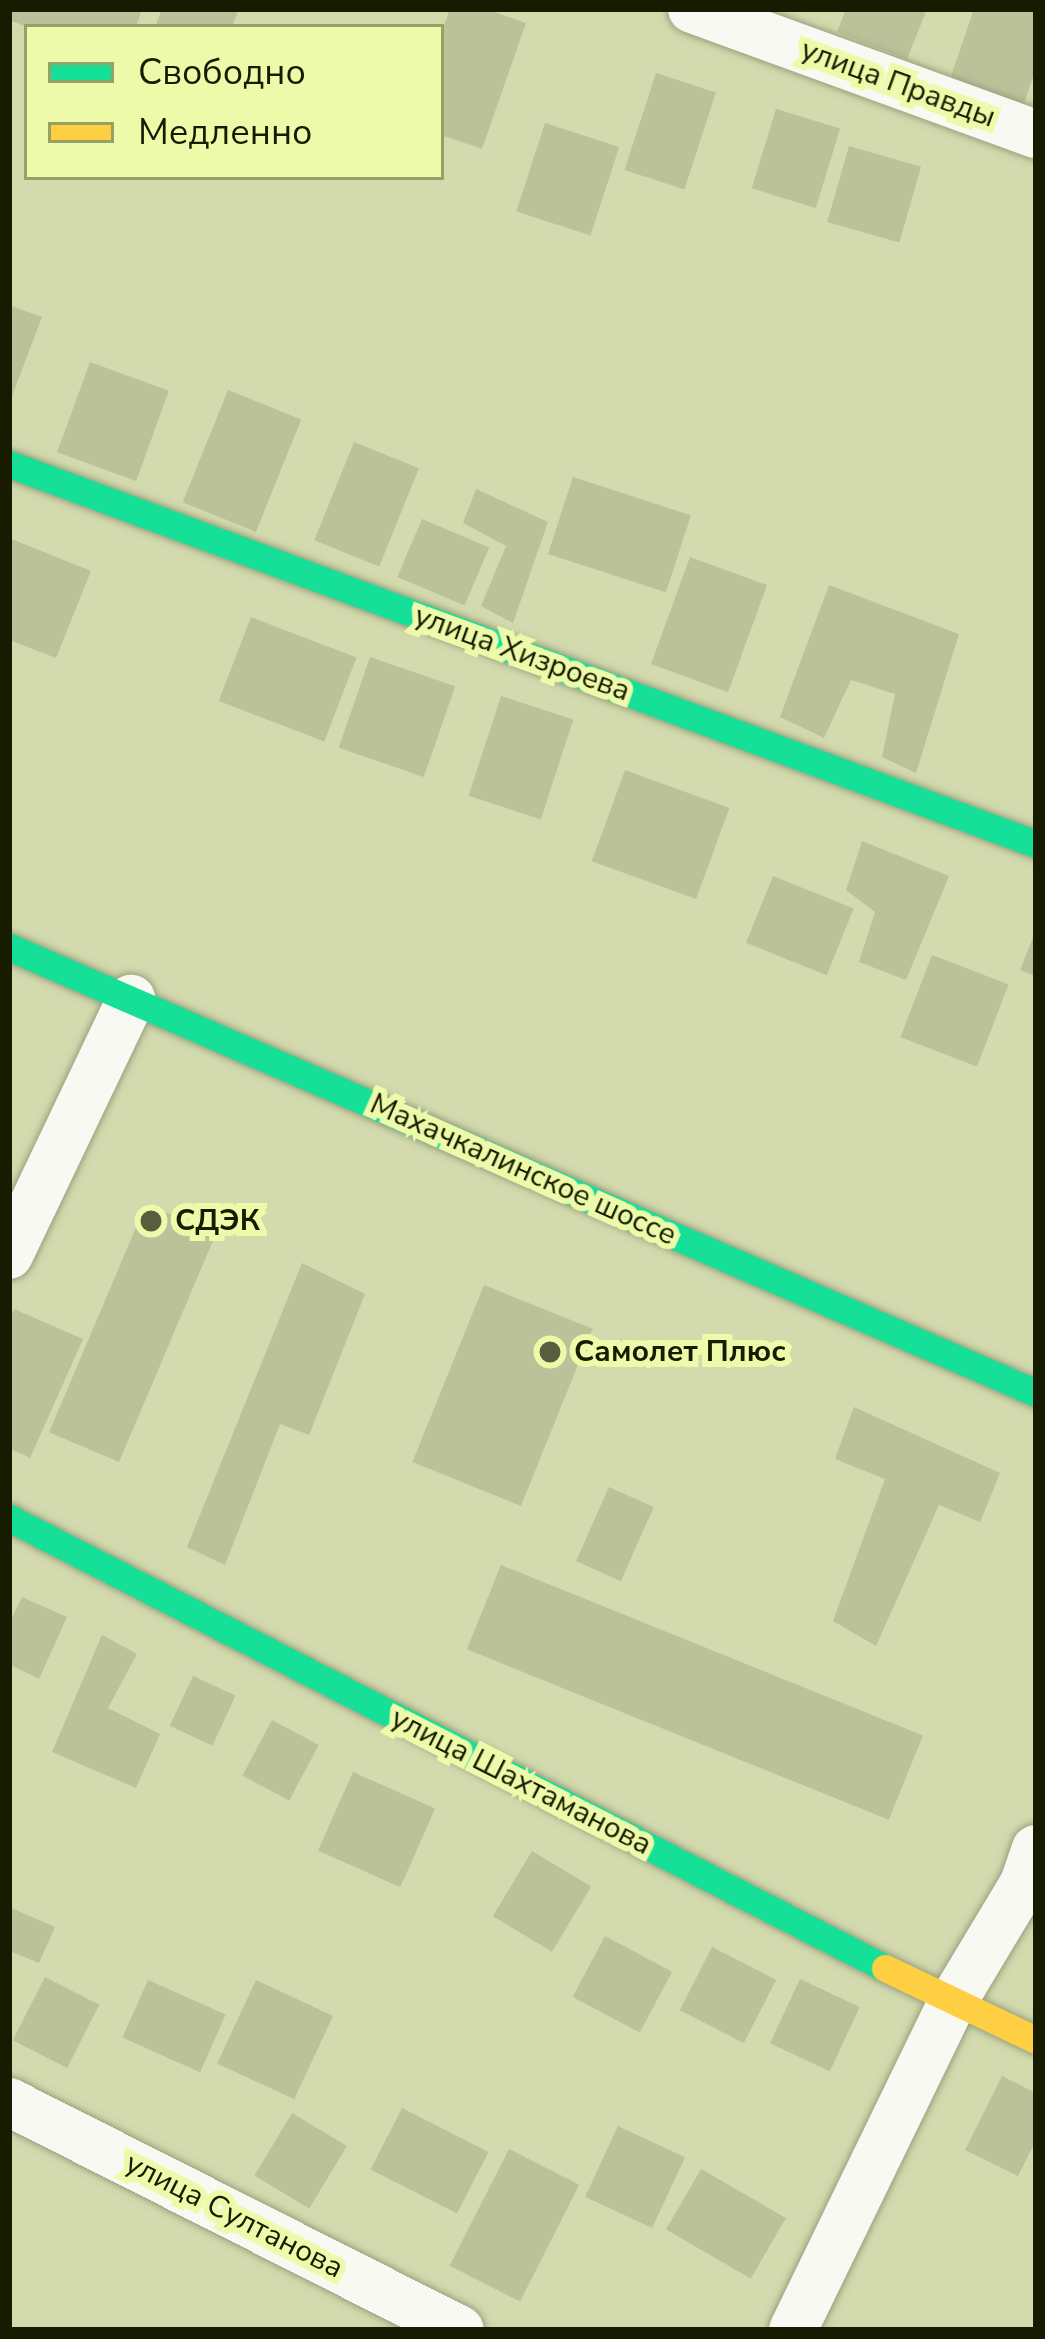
<!DOCTYPE html>
<html>
<head>
<meta charset="utf-8">
<style>
  body { margin:0 }
  #map { position:relative; width:1045px; height:2339px; overflow:hidden; background:#d2daae; font-family:"Nunito Sans",sans-serif }
  div>[style] { position:absolute }
  .building>* { inset:0; background:#bbc199; transform-origin:0 0 }
  .roads { filter:drop-shadow(0 0 3px #9ba17e) drop-shadow(0 0 3px #9ba17e) }
  .street>* { height:48px; margin:-24px; padding:0 24px; transform-origin:24px; border-radius:24px; background:#f8f9f3 }
  .fast>* { height:27px; margin:-13.5px; padding:0 13.5px; transform-origin:13.5px; border-radius:13.5px; background:#16e098 }
  .slow>* { height:27px; margin:-13.5px; padding:0 13.5px; transform-origin:13.5px; border-radius:13.5px; background:#ffcf43 }
  .dots>* { width:33px; height:33px; translate:-50% -50%; box-sizing:border-box; border:6px solid #ecfaa9; border-radius:50% }
  span { translate:-50% -50%; white-space:nowrap; text-align:center; line-height:1.15; -webkit-text-stroke:12px #ecfaa9; paint-order:stroke }
  .street-label { font-size:30px; color:#171b00 }
  .poi-label { font-size:30px; color:#171b00; font-weight:700 }
  .left { translate:0 -50%; text-align:left }
  .frame { position:absolute; inset:0; border:12px solid #171b00; pointer-events:none }
  .legend { position:absolute; left:24px; top:24px; width:420px; height:156px; box-sizing:border-box; background:#ecfaa9; border:3px solid #97a165; margin:0; padding:15px 21px; list-style:none; font-size:36px; color:#171b00 }
  .legend li { display:flex; align-items:center; gap:24px; height:60px }
  .legend b { width:60px; border:3px solid #97a165 }
</style>
</head>
<body>
<div id="map">
  <div class="building">
    <i style="clip-path:polygon(12px 9px,142px 9px,136px 27px,27px 27px,9px 20px)"></i>
    <i style="clip-path:polygon(162px 9px,239px 9px,232px 27px,155px 27px)"></i>
    <i style="clip-path:polygon(450px 9px,485px 9px,526px 23px,482px 149px,441px 135px,441px 35px)"></i>
    <i style="clip-path:polygon(846px 9px,927px 9px,907px 59px,837px 32px)"></i>
    <i style="clip-path:polygon(974px 9px,1036px 9px,1036px 68px,1024px 104px,950px 79px)"></i>
    <i style="left:656px;top:73px;width:63px;height:102px;rotate:18deg"></i>
    <i style="left:776px;top:109px;width:67px;height:83px;rotate:17deg"></i>
    <i style="left:545px;top:123px;width:78px;height:93px;rotate:18deg"></i>
    <i style="left:849px;top:146px;width:75px;height:79px;rotate:16deg"></i>
    <i style="clip-path:polygon(9px 305px,42px 317px,9px 404px)"></i>
    <i style="left:90px;top:362px;width:84px;height:96px;rotate:20deg"></i>
    <i style="left:228px;top:390px;width:79px;height:121px;rotate:22deg"></i>
    <i style="left:354px;top:442px;width:70px;height:106px;rotate:22deg"></i>
    <i style="left:573px;top:477px;width:124px;height:81px;rotate:18deg"></i>
    <i style="clip-path:polygon(476px 489px,548px 522px,513px 623px,481px 606px,506px 546px,463px 523px)"></i>
    <i style="left:422px;top:519px;width:73px;height:63px;rotate:23deg"></i>
    <i style="clip-path:polygon(9px 538px,91px 571px,56px 658px,9px 640px)"></i>
    <i style="left:690px;top:557px;width:82px;height:114px;rotate:20deg"></i>
    <i style="clip-path:polygon(829px 585px,959px 634px,916px 773px,882px 757px,895px 694px,851px 680px,824px 738px,780px 717px)"></i>
    <i style="left:251px;top:617px;width:113px;height:90px;rotate:21deg"></i>
    <i style="left:370px;top:657px;width:90px;height:96px;rotate:19deg"></i>
    <i style="left:501px;top:696px;width:76px;height:105px;rotate:18deg"></i>
    <i style="left:625px;top:770px;width:111px;height:97px;rotate:20deg"></i>
    <i style="clip-path:polygon(862px 841px,949px 876px,906px 980px,859px 962px,875px 912px,846px 890px)"></i>
    <i style="left:773px;top:876px;width:87px;height:72px;rotate:22deg"></i>
    <i style="clip-path:polygon(1036px 930px,1036px 976px,1020px 970px)"></i>
    <i style="left:932px;top:955px;width:82px;height:88px;rotate:21deg"></i>
    <i style="left:146px;top:1204px;width:76px;height:248px;rotate:23deg"></i>
    <i style="clip-path:polygon(302px 1263px,365px 1294px,309px 1435px,280px 1424px,225px 1565px,187px 1547px)"></i>
    <i style="left:484px;top:1285px;width:117px;height:191px;rotate:22deg"></i>
    <i style="clip-path:polygon(14px 1309px,83px 1339px,30px 1458px,9px 1448px,9px 1319px)"></i>
    <i style="clip-path:polygon(854px 1407px,1000px 1473px,980px 1522px,939px 1505px,876px 1646px,833px 1621px,885px 1479px,835px 1459px)"></i>
    <i style="left:609px;top:1487px;width:49px;height:81px;rotate:24deg"></i>
    <i style="left:501px;top:1565px;width:455px;height:91px;rotate:22deg"></i>
    <i style="clip-path:polygon(22px 1597px,67px 1617px,39px 1679px,9px 1664px,9px 1624px)"></i>
    <i style="clip-path:polygon(102px 1635px,137px 1654px,108px 1708px,160px 1734px,136px 1788px,52px 1752px)"></i>
    <i style="left:193px;top:1676px;width:47px;height:55px;rotate:25deg"></i>
    <i style="left:272px;top:1720px;width:53px;height:63px;rotate:28deg"></i>
    <i style="left:353px;top:1772px;width:90px;height:86px;rotate:24deg"></i>
    <i style="left:532px;top:1851px;width:69px;height:76px;rotate:31deg"></i>
    <i style="clip-path:polygon(9px 1907px,55px 1927px,39px 1963px,12px 1952px,9px 1958px)"></i>
    <i style="left:605px;top:1936px;width:76px;height:69px;rotate:28deg"></i>
    <i style="left:712px;top:1947px;width:72px;height:71px;rotate:27deg"></i>
    <i style="left:45px;top:1977px;width:61px;height:71px;rotate:27deg"></i>
    <i style="left:800px;top:1979px;width:66px;height:71px;rotate:25deg"></i>
    <i style="left:148px;top:1980px;width:85px;height:63px;rotate:24deg"></i>
    <i style="left:256px;top:1980px;width:85px;height:92px;rotate:25deg"></i>
    <i style="clip-path:polygon(1002px 2076px,1036px 2093px,1036px 2140px,1018px 2176px,965px 2150px)"></i>
    <i style="left:402px;top:2108px;width:97px;height:69px;rotate:27deg"></i>
    <i style="left:292px;top:2113px;width:64px;height:73px;rotate:31deg"></i>
    <i style="left:618px;top:2126px;width:74px;height:78px;rotate:25deg"></i>
    <i style="left:509px;top:2149px;width:79px;height:131px;rotate:27deg"></i>
    <i style="left:701px;top:2169px;width:98px;height:70px;rotate:30deg"></i>
  </div>
  <div class="roads">
    <div class="street">
      <i style="left:692px;top:9px;width:366px;rotate:20deg"></i>
      <i style="left:9px;top:1255px;width:284px;rotate:-64.5deg"></i>
      <i style="left:9px;top:2102px;width:505px;rotate:26.82deg"></i>
      <i style="left:793px;top:2330px;width:364px;rotate:-64.1deg"></i>
      <i style="left:952px;top:2003px;width:140px;rotate:-59deg"></i>
      <i style="left:1024px;top:1883px;width:36px;rotate:-71deg"></i>
    </div>
    <div class="fast">
      <i style="left:9px;top:464px;width:1095px;rotate:20.3deg"></i>
      <i style="left:9px;top:947px;width:1120px;rotate:23.47deg"></i>
      <i style="left:9px;top:1518px;width:985px;rotate:27.19deg"></i>
    </div>
    <div class="slow">
      <i style="left:885px;top:1968px;width:167px;rotate:25.5deg"></i>
    </div>
  </div>
  <div class="dots">
    <i style="left:151px;top:1221px;background:#585e3d"></i>
    <i style="left:550px;top:1352px;background:#585e3d"></i>
  </div>
  <div class="street-label">
    <span style="left:898px;top:84px;rotate:20deg">улица Правды</span>
    <span style="left:522px;top:654px;rotate:20deg">улица Хизроева</span>
    <span style="left:523px;top:1170px;rotate:24deg">Махачкалинское шоссе</span>
    <span style="left:521px;top:1782px;rotate:27deg">улица Шахтаманова</span>
    <span style="left:234px;top:2216px;rotate:27deg">улица Султанова</span>
  </div>
  <div class="poi-label">
    <span class="left" style="left:175px;top:1221px">СДЭК</span>
    <span class="left" style="left:574px;top:1352px">Самолет Плюс</span>
  </div>
  <div class="frame"></div>
  <ul class="legend">
  <li><b style="height:15px;background:#16e098"></b>Свободно</li>
  <li><b style="height:15px;background:#ffcf43"></b>Медленно</li>
  </ul>
</div>
</body>
</html>
